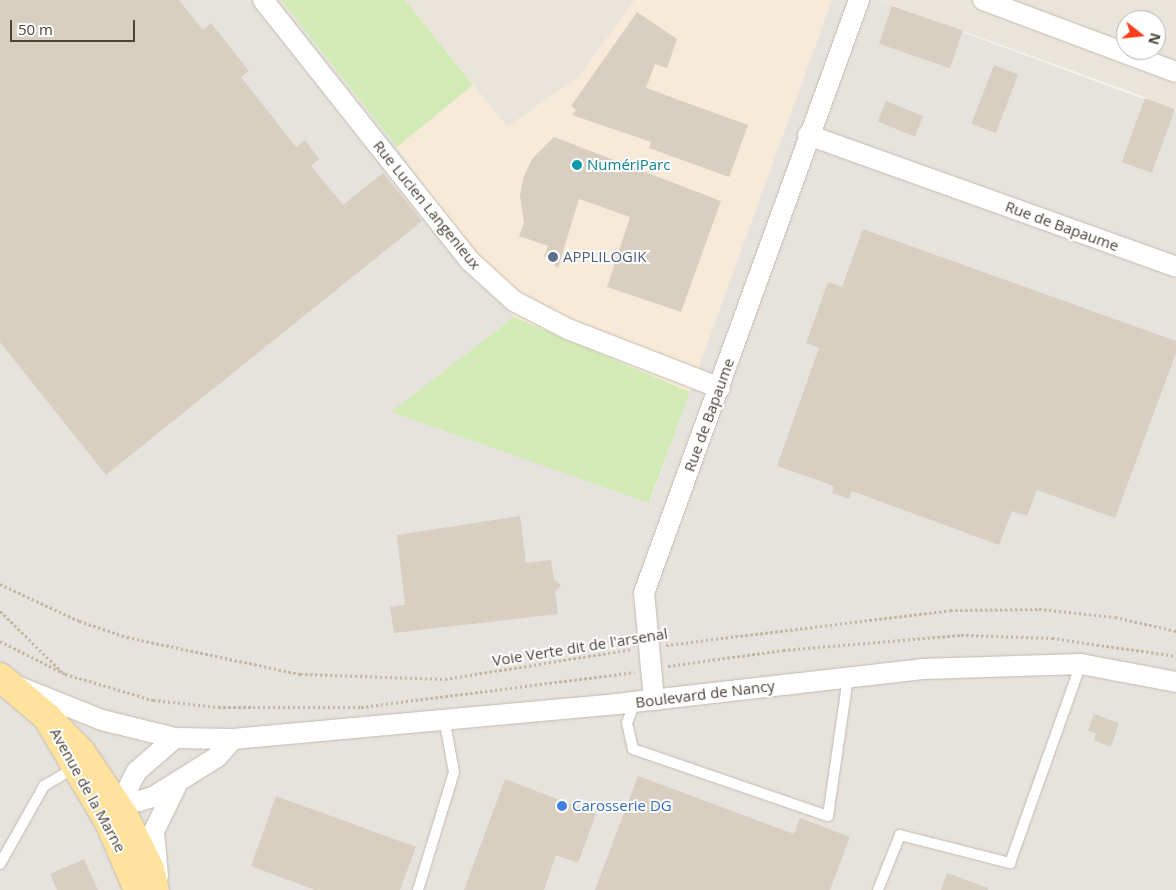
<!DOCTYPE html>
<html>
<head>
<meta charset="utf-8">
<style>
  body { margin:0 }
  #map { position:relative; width:1176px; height:890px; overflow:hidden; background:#f6f3ec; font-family:"Open Sans",sans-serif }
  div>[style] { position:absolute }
  .residential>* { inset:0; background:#eae5da }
  .commercial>* { inset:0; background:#f7ead8 }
  .industrial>* { inset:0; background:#e6e2dd }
  .green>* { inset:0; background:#d2eab5 }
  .building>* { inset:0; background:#d8cfc1; transform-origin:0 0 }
  .path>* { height:3px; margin-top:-1.5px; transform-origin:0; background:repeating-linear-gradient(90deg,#c4b79f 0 2.5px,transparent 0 5px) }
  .roads { filter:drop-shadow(0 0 1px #c2bbae) drop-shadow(0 0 1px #c2bbae) }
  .lane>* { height:10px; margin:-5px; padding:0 5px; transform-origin:5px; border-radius:5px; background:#fff }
  .street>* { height:20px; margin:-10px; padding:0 10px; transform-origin:10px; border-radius:10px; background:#fff }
  .primary>* { height:28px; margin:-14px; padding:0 14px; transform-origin:14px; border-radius:14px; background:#ffe39c }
  .dots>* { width:14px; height:14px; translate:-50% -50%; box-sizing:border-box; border:2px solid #fff; border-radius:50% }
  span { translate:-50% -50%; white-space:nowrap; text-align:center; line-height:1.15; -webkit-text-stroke:4px #fff; paint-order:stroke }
  .culture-label { font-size:15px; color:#0d838f }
  .left { translate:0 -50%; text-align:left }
  .street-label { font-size:15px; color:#4b4439 }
  .service-label { font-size:15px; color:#4e5e75 }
  .shop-label { font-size:15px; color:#366cbe }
  .north { position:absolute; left:1116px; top:10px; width:50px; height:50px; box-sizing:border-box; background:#fff; border:1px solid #b7b4b0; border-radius:50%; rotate:106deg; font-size:14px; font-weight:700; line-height:20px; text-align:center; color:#4b4439 }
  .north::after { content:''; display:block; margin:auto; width:18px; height:22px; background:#fc3f1d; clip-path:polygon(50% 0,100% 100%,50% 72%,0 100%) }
  .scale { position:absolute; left:10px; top:20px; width:125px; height:22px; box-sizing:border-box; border:2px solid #4b4439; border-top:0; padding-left:6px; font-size:15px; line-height:18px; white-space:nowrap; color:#4b4439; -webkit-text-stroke:4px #fff; paint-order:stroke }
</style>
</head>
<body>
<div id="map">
  <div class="residential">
    <i style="clip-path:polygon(405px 0,635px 0,578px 78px,507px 127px)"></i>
    <i style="clip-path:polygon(evenodd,877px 0,1176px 0,1176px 109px,1115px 86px,877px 0,1126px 20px,1156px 20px,1156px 50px,1126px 50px,1126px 20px)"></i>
  </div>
  <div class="commercial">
    <i style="clip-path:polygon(635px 0,832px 0,690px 392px,514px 317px,397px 147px,473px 85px,507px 127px,578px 78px)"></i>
  </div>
  <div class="industrial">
    <i style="clip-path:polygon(0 0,281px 0,397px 147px,514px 317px,392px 412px,650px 502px,832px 0,876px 0,1176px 111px,1176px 890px,0 890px)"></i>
  </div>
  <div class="green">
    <i style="clip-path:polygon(281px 0,405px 0,473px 85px,397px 147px)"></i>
    <i style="clip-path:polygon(514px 317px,690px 392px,649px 503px,391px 412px)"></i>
  </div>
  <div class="building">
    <i style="clip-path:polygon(0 0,179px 0,203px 30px,211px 23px,249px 71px,241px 77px,296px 147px,305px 140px,319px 159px,311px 166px,343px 205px,383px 173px,422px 221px,106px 475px,0 342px)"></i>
    <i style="left:892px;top:6px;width:75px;height:40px;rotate:19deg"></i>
    <i style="clip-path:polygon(637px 12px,677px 39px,667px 68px,655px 64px,646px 88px,748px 125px,729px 177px,649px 148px,651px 142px,572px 115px,576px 110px,571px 106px)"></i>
    <i style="left:994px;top:65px;width:26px;height:63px;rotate:21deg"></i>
    <i style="left:1145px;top:98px;width:32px;height:68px;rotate:20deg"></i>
    <i style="left:886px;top:101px;width:40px;height:22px;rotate:22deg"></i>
    <i style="clip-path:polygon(554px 137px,721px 201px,681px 312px,607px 287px,630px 217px,579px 199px,558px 268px,544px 256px,548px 246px,519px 236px,524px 223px,520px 195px,524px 176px,532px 159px)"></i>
    <i style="clip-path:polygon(863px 229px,1176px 341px,1176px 353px,1115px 518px,1037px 490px,1027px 516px,1012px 511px,999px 545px,852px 491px,849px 499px,832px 493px,834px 486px,777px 466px,819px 348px,806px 343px,828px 282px,842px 287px)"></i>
    <i style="clip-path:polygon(520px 516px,526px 563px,551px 560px,554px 579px,561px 585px,555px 592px,558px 614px,394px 633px,390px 607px,405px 605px,397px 535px)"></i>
    <i style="clip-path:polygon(1094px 714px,1119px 723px,1111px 747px,1094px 740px,1096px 733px,1088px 731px)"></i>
    <i style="clip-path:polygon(638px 776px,794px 834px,800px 818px,850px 837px,830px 890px,595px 890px)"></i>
    <i style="clip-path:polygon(505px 779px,596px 814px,578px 863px,556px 855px,544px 890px,464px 890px)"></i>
    <i style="clip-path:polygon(276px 796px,416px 847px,400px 890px,315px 890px,251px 866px)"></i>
    <i style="clip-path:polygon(84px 859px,98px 890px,57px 890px,50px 874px)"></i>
    <i style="clip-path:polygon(947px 873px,988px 888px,988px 890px,941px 890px)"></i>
  </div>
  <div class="path">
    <i style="left:0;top:584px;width:87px;rotate:25.1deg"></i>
    <i style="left:79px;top:621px;width:51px;rotate:18.4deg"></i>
    <i style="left:127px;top:637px;width:177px;rotate:12.1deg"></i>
    <i style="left:300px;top:674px;width:145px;rotate:2deg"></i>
    <i style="left:445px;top:679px;width:189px;rotate:-9.1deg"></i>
    <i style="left:0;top:611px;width:87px;rotate:44.5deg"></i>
    <i style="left:0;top:641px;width:73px;rotate:26.9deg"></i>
    <i style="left:65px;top:674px;width:92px;rotate:16.5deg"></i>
    <i style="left:153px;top:700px;width:65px;rotate:6.1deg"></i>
    <i style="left:218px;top:707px;width:143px"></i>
    <i style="left:361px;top:707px;width:276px;rotate:-7.3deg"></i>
    <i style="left:666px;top:645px;width:286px;rotate:-7deg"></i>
    <i style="left:950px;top:610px;width:89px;rotate:-0.6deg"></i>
    <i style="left:1039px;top:609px;width:76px;rotate:6deg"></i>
    <i style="left:1115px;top:617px;width:63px;rotate:12.9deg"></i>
    <i style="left:668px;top:666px;width:116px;rotate:-7.9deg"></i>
    <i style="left:783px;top:650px;width:179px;rotate:-4.8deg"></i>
    <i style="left:961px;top:635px;width:91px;rotate:1.9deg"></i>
    <i style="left:1052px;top:638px;width:125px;rotate:8.3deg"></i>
  </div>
  <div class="roads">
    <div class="lane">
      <i style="left:635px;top:702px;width:22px;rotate:111deg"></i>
      <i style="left:627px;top:723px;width:27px;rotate:77deg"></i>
      <i style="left:633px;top:749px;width:206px;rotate:19deg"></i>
      <i style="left:828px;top:816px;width:139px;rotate:-81.8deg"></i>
      <i style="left:0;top:864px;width:90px;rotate:-60.6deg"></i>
      <i style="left:44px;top:786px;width:35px;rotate:-31deg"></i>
      <i style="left:418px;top:890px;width:123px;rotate:-73deg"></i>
      <i style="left:454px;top:772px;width:55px;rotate:-100.5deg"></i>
      <i style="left:878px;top:890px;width:59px;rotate:-68.2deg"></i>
      <i style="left:900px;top:835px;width:114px;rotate:14.3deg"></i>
      <i style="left:1010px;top:863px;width:211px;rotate:-70.4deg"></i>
    </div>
    <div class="street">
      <i style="left:263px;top:0;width:333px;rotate:51.6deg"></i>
      <i style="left:470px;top:261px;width:59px;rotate:42.3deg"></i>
      <i style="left:514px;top:301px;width:61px;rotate:27.4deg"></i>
      <i style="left:568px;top:329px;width:163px;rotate:21.2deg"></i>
      <i style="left:983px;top:0;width:206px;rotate:20.5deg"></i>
      <i style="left:808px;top:135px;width:391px;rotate:19.7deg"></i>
      <i style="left:17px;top:686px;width:92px;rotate:21.8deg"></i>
      <i style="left:102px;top:720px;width:75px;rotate:13.9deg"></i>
      <i style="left:175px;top:738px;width:58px;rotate:1deg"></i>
      <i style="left:233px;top:739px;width:394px;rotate:-5.2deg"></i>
      <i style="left:625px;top:703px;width:299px;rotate:-6.5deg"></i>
      <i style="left:922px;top:669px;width:159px;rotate:-1.8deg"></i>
      <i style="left:1081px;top:664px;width:97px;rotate:10.7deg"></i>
      <i style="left:654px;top:700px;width:107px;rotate:-95.3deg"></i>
      <i style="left:644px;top:593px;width:631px;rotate:-70.07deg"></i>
      <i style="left:103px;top:793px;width:37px;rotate:13deg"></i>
      <i style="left:139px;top:801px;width:15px;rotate:-16deg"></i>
      <i style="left:153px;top:797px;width:75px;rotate:-32deg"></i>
      <i style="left:217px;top:757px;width:24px;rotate:-48deg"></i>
      <i style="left:124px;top:810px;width:12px;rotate:-95deg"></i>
      <i style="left:123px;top:798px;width:30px;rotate:-63deg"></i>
      <i style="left:137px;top:771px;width:50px;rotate:-41deg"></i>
      <i style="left:158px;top:876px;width:45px;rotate:-95.1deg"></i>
      <i style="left:154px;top:831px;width:52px;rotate:-63.9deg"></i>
    </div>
    <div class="primary">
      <i style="left:0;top:677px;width:62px;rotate:40.4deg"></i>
      <i style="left:138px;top:890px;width:72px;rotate:-113deg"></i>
      <i style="left:110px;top:824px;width:124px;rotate:-120.5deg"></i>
      <i style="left:47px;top:717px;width:49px;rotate:45.8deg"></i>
      <i style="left:81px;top:752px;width:77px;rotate:56.1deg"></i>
      <i style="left:124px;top:816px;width:59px;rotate:63.9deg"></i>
      <i style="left:150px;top:869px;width:22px;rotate:77deg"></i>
    </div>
  </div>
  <div class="dots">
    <i style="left:577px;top:165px;background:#0f9aa8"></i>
    <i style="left:553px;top:257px;background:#5c6f8a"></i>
    <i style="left:562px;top:806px;background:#3f7fe0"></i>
  </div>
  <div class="culture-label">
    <span class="left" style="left:587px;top:165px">NumériParc</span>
  </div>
  <div class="street-label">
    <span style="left:427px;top:205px;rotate:51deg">Rue Lucien Langenieux</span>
    <span style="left:1062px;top:226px;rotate:20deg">Rue de Bapaume</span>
    <span style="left:709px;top:415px;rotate:-70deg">Rue de Bapaume</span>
    <span style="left:580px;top:647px;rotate:-9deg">Voie Verte dit de l'arsenal</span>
    <span style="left:705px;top:694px;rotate:-7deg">Boulevard de Nancy</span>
    <span style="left:88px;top:790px;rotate:61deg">Avenue de la Marne</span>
  </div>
  <div class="service-label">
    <span class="left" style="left:563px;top:257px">APPLILOGIK</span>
  </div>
  <div class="shop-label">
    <span class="left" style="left:572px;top:806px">Carosserie DG</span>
  </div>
  <div class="north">N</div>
  <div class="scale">50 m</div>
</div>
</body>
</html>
